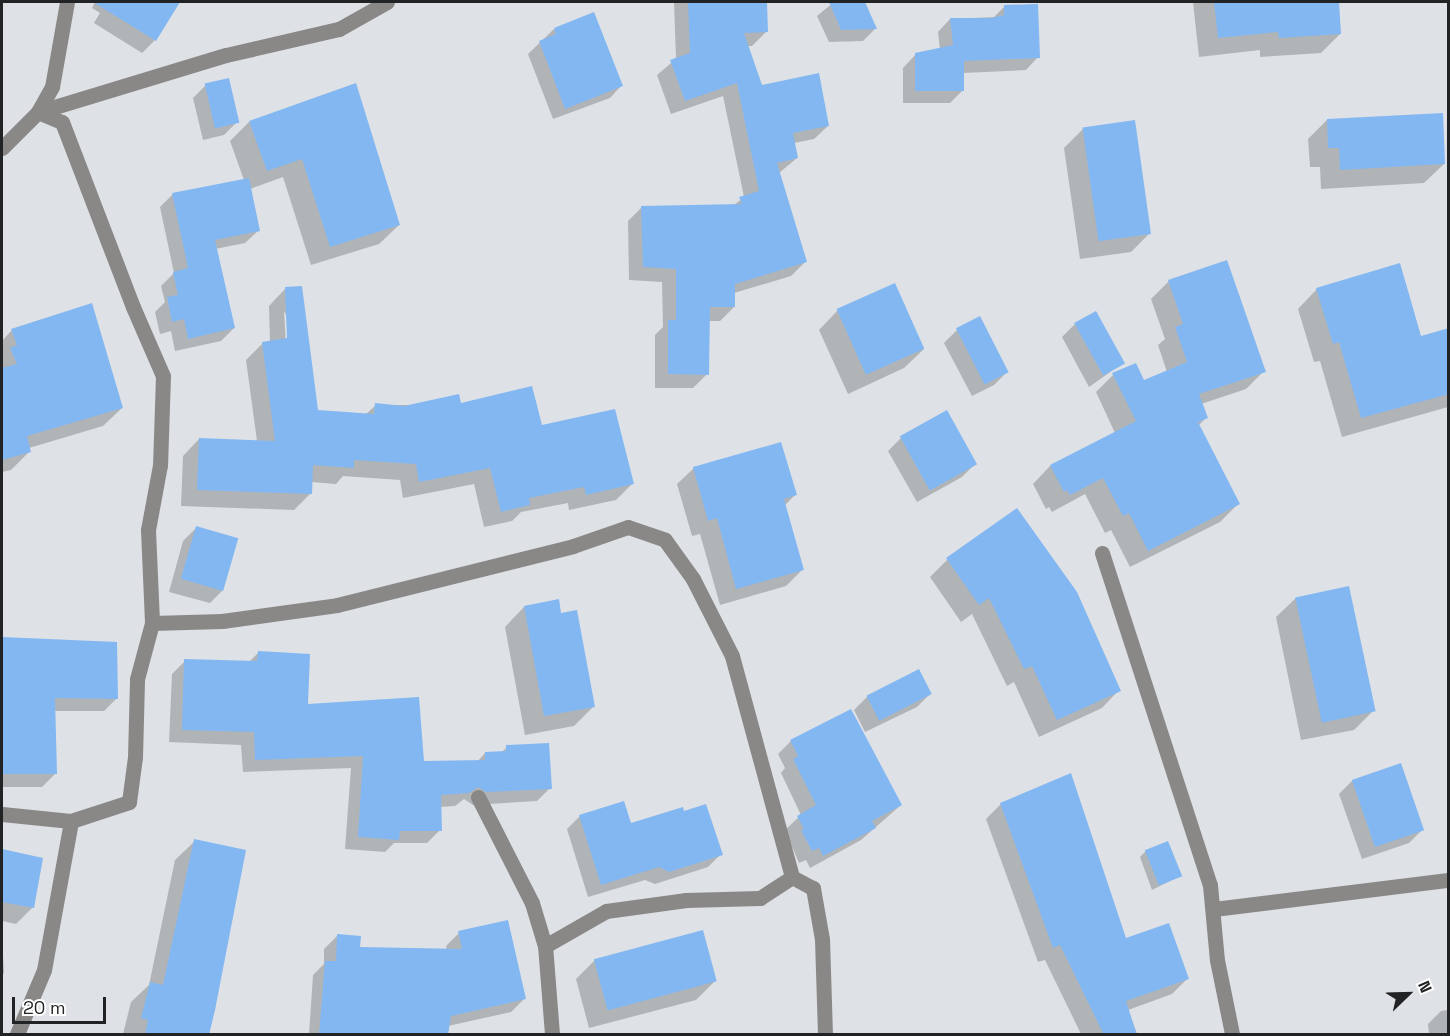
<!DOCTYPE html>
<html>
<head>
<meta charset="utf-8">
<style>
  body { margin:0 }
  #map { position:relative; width:1450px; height:1036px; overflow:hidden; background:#dee1e5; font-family:"Space Grotesk",sans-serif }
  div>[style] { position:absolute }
  .shadow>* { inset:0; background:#0003 }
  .building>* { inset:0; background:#82b7f2; transform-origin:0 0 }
  .minor>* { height:15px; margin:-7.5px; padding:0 7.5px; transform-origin:7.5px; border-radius:7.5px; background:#8a8887 }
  span { translate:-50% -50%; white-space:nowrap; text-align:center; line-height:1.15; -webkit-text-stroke:4.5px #fff; paint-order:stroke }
  .frame { position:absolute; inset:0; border:3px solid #222324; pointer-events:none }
  .north { position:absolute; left:1378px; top:964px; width:60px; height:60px; -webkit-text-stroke:4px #fff; paint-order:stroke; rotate:67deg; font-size:16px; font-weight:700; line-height:24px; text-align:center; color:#222324 }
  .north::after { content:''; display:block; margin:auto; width:21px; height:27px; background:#222324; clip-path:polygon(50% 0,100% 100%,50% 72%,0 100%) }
  .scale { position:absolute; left:12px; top:997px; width:94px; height:27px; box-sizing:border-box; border:3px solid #222324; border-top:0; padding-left:8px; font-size:18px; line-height:21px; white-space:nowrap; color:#222324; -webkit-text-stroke:4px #fff; paint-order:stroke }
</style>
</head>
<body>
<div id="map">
  <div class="shadow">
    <i style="clip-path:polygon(95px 2px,178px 2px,155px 40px,142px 53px,94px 23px,100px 13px,92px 8px)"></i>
    <i style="clip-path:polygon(674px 2px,765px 2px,766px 32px,752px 46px,747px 46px,761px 86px,828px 126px,814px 139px,794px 143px,797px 158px,779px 173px,805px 262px,791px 276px,734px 293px,734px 307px,720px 321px,709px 321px,707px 374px,693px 388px,655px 388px,655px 335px,663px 327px,662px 282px,629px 280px,628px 221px,642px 207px,733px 206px,744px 197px,723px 96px,671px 114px,657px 75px,676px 59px)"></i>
    <i style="clip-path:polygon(834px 2px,863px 2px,875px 29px,863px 41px,829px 42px,817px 16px)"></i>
    <i style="clip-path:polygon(1193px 2px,1337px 2px,1340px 34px,1321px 53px,1260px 57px,1260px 50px,1199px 57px)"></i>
    <i style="clip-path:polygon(1004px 7px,1038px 57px,1026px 70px,963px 73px,963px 90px,950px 103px,903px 103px,903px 68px,916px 54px,940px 50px,938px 32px,950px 19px,994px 17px)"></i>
    <i style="clip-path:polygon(554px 29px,621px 86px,610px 98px,553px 119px,528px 54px)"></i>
    <i style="clip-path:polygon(206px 85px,237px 122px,224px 135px,203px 140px,193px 98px)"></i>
    <i style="clip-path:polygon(355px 85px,399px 225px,379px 244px,311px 265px,283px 177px,250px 189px,258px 231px,245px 243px,215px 249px,234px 328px,221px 341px,175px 351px,171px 331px,160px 334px,155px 312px,165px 302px,161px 286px,174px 273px,160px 207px,173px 194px,244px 180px,230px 141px,249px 122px)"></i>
    <i style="clip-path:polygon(1327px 120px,1444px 164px,1424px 183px,1321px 189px,1320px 167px,1310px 167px,1308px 139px)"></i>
    <i style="clip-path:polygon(1083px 129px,1150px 233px,1131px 252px,1080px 259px,1064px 148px)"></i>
    <i style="clip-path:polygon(1169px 281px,1264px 371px,1246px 389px,1201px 404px,1206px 418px,1198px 426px,1238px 504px,1220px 522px,1130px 567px,1111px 530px,1105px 533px,1085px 494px,1052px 512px,1049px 507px,1046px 509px,1033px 484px,1050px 466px,1115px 433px,1096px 392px,1113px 375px,1143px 382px,1167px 372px,1158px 345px,1165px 339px,1151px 299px)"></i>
    <i style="clip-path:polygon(evenodd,285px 289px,316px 411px,365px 415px,376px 405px,460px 405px,540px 427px,632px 484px,616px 500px,569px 510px,568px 503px,521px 512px,512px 521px,484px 527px,474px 484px,403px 498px,400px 480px,343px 476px,336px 484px,311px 482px,311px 493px,294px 510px,181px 506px,183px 456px,199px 439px,257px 441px,246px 360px,263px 343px,270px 342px,269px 306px,285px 289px,284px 311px,288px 319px,289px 346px,286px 346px,284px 311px)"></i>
    <i style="clip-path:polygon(1317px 289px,1420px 338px,1448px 330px,1448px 407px,1342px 437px,1320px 361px,1314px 362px,1298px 309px)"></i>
    <i style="clip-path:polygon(91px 305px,122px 408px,103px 426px,29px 448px,30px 451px,11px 470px,2px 472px,2px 341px,11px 331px)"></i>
    <i style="clip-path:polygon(838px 310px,924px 349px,904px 368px,848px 394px,819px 330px)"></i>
    <i style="clip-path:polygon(1075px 324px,1123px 363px,1089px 387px,1062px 337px)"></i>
    <i style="clip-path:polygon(957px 330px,1007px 372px,994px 385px,972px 396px,944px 343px)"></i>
    <i style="clip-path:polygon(901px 438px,975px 464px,962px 477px,917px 502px,888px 451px)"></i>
    <i style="clip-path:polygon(694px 468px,795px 495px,784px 506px,802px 570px,786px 586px,720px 605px,700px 534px,692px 536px,677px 484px)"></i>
    <i style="clip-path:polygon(1017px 510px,1119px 690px,1102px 708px,1039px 737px,1014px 682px,1007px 686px,972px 614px,961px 622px,930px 577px,947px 560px)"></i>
    <i style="clip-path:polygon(196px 528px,223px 590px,210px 603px,169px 592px,183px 541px)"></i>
    <i style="clip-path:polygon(1296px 598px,1373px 711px,1354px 730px,1301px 740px,1276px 617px)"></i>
    <i style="clip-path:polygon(524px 607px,560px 614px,593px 707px,574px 726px,525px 735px,505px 627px)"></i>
    <i style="clip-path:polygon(2px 639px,116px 644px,117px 698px,104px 711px,54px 711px,55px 774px,42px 787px,2px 787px)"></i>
    <i style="clip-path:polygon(258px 653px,307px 706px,422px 763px,477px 762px,485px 753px,501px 753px,507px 747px,550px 788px,537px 801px,473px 805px,464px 799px,455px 806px,440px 807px,440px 830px,427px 843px,394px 843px,385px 852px,345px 849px,351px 768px,243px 772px,241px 745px,169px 742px,172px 674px,185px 661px,249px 662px)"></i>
    <i style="clip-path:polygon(930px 694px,917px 707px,865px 732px,854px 710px,867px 697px)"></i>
    <i style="clip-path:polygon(791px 741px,901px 805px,861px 840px,810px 868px,806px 860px,799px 863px,785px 830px,801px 815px,781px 773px,785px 768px,778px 754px)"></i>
    <i style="clip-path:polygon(1400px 765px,1422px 830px,1409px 843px,1362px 859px,1339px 794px,1352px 781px)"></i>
    <i style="clip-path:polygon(1001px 804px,1126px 940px,1187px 979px,1172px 994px,1128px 1010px,1137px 1034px,1081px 1034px,1045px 960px,1038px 962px,986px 819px)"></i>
    <i style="clip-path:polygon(580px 816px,630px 825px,721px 854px,708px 867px,655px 884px,645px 880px,588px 897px,567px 829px)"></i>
    <i style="clip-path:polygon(195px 841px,207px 1034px,123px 1034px,131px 1002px,149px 985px,175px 860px)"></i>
    <i style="clip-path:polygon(2px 851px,42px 859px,32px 908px,16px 924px,2px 921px)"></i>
    <i style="clip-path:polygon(1146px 851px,1180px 876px,1152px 890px,1140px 857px)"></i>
    <i style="clip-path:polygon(459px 933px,524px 999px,511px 1012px,448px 1026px,447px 1034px,309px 1034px,313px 975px,324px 964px,324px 949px,337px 936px,359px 948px,447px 950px,446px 946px)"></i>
    <i style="clip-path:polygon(2px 938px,4px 973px,2px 976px)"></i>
    <i style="clip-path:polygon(595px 960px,715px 981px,696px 1000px,589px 1028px,576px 979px)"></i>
    <i style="clip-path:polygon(1448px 1010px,1448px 1034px,1429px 1034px,1428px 1024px,1441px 1011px)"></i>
  </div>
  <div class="building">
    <i style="clip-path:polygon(93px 2px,180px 2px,156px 41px)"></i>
    <i style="clip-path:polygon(688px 2px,767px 2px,768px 32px,744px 33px,762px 85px,819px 73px,829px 126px,793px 133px,798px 158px,777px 163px,807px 262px,735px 284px,735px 307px,710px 307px,709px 375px,668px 374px,668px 320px,676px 320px,676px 269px,643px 267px,641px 206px,742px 204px,739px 197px,759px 191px,737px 83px,685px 101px,670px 60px,690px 53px)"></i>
    <i style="clip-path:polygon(829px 2px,865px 2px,877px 29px,841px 30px)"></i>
    <i style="clip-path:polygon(1214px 2px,1339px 2px,1341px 34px,1279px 38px,1278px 32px,1218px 38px)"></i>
    <i style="clip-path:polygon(1038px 4px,1040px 58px,964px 61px,964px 91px,915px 91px,915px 53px,953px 45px,950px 18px,991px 18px,1004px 15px,1004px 5px)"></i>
    <i style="clip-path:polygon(594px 12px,623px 86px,565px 109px,539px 41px,556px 34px,554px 28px)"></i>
    <i style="left:229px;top:78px;width:46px;height:25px;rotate:77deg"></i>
    <i style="clip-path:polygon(356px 83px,400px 225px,330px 247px,302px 159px,267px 171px,249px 121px)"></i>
    <i style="clip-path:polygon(1443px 113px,1445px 164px,1340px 170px,1339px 148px,1328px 148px,1327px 119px)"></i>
    <i style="left:1135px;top:120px;width:115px;height:53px;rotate:82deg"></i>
    <i style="clip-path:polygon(249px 178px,260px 231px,215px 240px,235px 328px,188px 339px,184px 319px,172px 322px,167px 297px,178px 295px,173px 272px,188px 268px,172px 193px)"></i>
    <i style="clip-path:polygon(1227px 260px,1266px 372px,1199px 394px,1208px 418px,1198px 422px,1240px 504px,1148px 551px,1129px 513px,1123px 516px,1103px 478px,1070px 495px,1067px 490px,1064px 492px,1050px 465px,1136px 421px,1112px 373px,1136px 363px,1144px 380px,1187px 362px,1175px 327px,1183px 324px,1168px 280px)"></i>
    <i style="clip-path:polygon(1400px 263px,1421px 336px,1449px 328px,1449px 394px,1361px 418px,1339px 342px,1333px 344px,1316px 288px)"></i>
    <i style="left:895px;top:283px;width:72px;height:64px;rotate:66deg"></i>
    <i style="clip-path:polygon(302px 286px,318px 410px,374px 414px,375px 403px,404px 406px,459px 394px,461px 403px,532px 386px,542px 425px,615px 409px,634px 484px,586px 495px,584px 487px,529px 498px,530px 505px,501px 512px,490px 468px,419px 482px,416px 464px,354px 460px,354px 468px,313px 465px,312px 494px,197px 490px,199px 438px,275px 441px,262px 342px,287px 338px,285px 287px)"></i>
    <i style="clip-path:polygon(92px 303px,123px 408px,27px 436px,31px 452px,2px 460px,2px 368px,17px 364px,10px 348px,17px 345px,11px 329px)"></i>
    <i style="left:1096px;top:311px;width:60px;height:25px;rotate:61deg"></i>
    <i style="left:980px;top:316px;width:63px;height:27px;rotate:63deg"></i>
    <i style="left:947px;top:410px;width:62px;height:54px;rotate:61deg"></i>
    <i style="clip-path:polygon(781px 442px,797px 495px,784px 499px,804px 570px,736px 589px,717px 518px,708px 521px,693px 467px)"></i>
    <i style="clip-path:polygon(1017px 508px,1077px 592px,1121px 691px,1057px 720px,1032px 666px,1024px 669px,989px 598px,979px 605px,946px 558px)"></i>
    <i style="left:196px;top:526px;width:44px;height:55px;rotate:16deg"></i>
    <i style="left:1349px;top:586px;width:128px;height:55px;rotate:78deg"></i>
    <i style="clip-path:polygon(559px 599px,561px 613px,577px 610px,595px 707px,544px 716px,524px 606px)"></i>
    <i style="clip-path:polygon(2px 637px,117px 642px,118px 699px,55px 698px,57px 774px,2px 774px)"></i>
    <i style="clip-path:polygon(258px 651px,310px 654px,308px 704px,419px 697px,424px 761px,485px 760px,485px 752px,506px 751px,506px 745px,549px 743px,552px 789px,486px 792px,478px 787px,469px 793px,441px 795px,442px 831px,400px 831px,399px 840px,358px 837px,363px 756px,255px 760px,254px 732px,182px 730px,184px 659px,257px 661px)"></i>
    <i style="left:919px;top:669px;width:28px;height:59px;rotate:63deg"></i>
    <i style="clip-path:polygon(851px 709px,902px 805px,872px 821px,876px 828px,823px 856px,819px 848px,812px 851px,801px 830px,804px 829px,797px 816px,816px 805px,793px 759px,798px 756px,790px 740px)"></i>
    <i style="left:1401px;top:763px;width:71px;height:52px;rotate:71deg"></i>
    <i style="clip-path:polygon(1071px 773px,1126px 938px,1169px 923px,1189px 979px,1126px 1001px,1137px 1035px,1104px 1035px,1060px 945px,1053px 948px,1000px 803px)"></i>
    <i style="clip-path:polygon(624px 801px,631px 823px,683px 807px,684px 811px,706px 804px,723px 855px,669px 872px,659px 867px,601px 885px,579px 815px)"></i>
    <i style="clip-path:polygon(194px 839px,246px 850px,215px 1010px,209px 1035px,145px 1035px,148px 1020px,141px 1018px,150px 982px,163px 985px)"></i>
    <i style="left:1168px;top:841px;width:38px;height:25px;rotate:68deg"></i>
    <i style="clip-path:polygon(2px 849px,43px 858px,34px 908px,2px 902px)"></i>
    <i style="clip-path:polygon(508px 920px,526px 999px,451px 1016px,448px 1035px,319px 1035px,325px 961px,336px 961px,337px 934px,361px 936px,360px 947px,462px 949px,458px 931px)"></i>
    <i style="left:703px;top:930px;width:53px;height:113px;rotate:75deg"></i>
  </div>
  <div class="minor">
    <i style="left:38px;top:112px;width:26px;rotate:23deg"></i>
    <i style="left:62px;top:122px;width:198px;rotate:69deg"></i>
    <i style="left:133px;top:307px;width:75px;rotate:66.5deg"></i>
    <i style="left:163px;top:376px;width:89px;rotate:91.9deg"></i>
    <i style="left:160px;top:465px;width:66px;rotate:100.5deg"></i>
    <i style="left:148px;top:530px;width:93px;rotate:87.5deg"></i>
    <i style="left:38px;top:112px;width:196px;rotate:-16.9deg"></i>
    <i style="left:226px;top:55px;width:116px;rotate:-13deg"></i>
    <i style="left:339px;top:29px;width:55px;rotate:-29.4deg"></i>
    <i style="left:2px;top:148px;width:51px;rotate:-45deg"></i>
    <i style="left:38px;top:112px;width:29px;rotate:-61deg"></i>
    <i style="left:52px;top:87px;width:86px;rotate:-80deg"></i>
    <i style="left:1102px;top:553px;width:349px;rotate:72deg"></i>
    <i style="left:1210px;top:885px;width:75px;rotate:84.7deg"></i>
    <i style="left:1217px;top:960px;width:76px;rotate:78.5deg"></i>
    <i style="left:478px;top:797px;width:119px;rotate:63deg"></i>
    <i style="left:532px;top:903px;width:45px;rotate:73.2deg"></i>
    <i style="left:2px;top:814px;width:69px;rotate:5.8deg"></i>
    <i style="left:71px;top:821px;width:61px;rotate:-18.1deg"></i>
    <i style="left:129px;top:802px;width:45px;rotate:-82.4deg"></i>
    <i style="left:135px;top:757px;width:78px;rotate:-88.5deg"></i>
    <i style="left:137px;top:679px;width:58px;rotate:-75deg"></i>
    <i style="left:152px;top:623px;width:70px;rotate:-1.6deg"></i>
    <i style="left:222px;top:621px;width:116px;rotate:-7.9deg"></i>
    <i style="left:337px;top:605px;width:243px;rotate:-14deg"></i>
    <i style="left:573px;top:546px;width:58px;rotate:-19.1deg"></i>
    <i style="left:628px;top:527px;width:39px;rotate:19deg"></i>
    <i style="left:665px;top:540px;width:48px;rotate:54.3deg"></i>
    <i style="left:693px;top:579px;width:86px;rotate:63.1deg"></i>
    <i style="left:732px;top:656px;width:229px;rotate:74.8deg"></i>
    <i style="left:792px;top:877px;width:24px;rotate:28deg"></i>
    <i style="left:813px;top:888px;width:52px;rotate:80deg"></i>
    <i style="left:822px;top:939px;width:95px;rotate:88.2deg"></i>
    <i style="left:1214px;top:909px;width:236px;rotate:-7.1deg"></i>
    <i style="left:17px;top:1034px;width:69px;rotate:-67.1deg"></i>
    <i style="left:44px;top:970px;width:151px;rotate:-79.7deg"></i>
    <i style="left:552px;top:1034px;width:88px;rotate:-94.5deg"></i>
    <i style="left:545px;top:946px;width:70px;rotate:-29.8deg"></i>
    <i style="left:606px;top:911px;width:81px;rotate:-7.8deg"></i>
    <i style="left:686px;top:900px;width:74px;rotate:-1.5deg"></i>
    <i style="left:760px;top:898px;width:38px;rotate:-33deg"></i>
  </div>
  <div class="frame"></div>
  <div class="north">N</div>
  <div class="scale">20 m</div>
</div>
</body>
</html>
